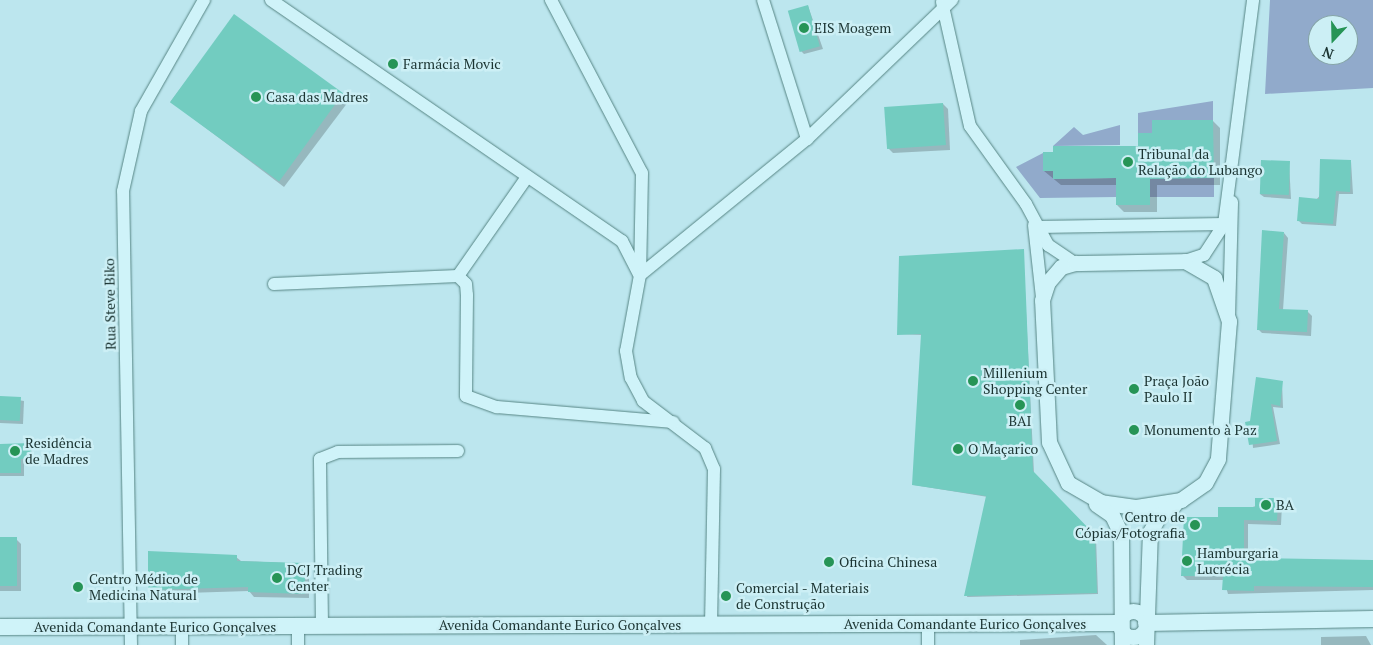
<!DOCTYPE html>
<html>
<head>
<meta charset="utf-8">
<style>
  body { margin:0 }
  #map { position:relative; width:1373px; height:645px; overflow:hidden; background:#bce6ee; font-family:"PT Serif",serif }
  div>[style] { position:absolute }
  .green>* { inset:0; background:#91aacb; transform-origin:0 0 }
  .shadow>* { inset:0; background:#0003; transform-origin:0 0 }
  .building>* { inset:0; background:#72ccc0; transform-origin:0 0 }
  .roads { filter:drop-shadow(0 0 1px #568584) drop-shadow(0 0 1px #568584) }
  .minor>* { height:12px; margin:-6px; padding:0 6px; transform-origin:6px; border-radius:6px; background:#cff3f9 }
  .tertiary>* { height:15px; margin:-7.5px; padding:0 7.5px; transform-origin:7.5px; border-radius:7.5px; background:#cff3f9 }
  .tertiary>.ring { margin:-7.5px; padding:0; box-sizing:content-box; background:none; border:15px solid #cff3f9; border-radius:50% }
  .secondary>* { height:16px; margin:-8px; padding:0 8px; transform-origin:8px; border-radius:8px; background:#cff3f9 }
  .dots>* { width:14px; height:14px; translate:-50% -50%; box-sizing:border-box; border:2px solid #cceff5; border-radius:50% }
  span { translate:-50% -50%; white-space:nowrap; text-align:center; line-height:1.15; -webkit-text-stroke:5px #cceff5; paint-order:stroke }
  .poi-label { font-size:14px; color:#1b3432 }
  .left { translate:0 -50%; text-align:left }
  .right { translate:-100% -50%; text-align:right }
  .street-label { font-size:14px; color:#1b3432 }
  .north { position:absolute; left:1308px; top:15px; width:50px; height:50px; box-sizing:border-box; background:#cceff5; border:1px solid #85a4a7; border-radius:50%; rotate:201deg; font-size:14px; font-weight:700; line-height:20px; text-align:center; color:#1b3432 }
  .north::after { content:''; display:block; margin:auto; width:18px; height:22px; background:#269456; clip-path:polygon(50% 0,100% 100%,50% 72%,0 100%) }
</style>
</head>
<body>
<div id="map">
  <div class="green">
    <i style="clip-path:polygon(evenodd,1270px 0,1373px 0,1373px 88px,1265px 94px,1270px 0,1318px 25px,1348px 25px,1348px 55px,1318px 55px,1318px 25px)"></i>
    <i style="clip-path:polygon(1213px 101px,1213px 120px,1152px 120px,1152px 146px,1148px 133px,1138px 133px,1138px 113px)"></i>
    <i style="clip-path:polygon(1120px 125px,1120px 145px,1053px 146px,1074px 127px,1083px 135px)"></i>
    <i style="clip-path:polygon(1043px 153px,1043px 171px,1053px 171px,1053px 179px,1116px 178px,1116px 197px,1040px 198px,1016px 167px)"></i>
    <i style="left:1214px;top:178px;width:19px;height:64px;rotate:90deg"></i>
  </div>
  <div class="shadow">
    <i style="clip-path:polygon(808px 6px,823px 49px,804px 54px,801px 51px)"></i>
    <i style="left:235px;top:16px;width:142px;height:107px;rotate:37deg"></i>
    <i style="clip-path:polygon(943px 104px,948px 109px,950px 150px,893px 153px,887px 147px)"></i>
    <i style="clip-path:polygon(1213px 121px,1220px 128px,1220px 185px,1157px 185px,1157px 212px,1124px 212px,1117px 205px,1117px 185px,1061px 185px,1044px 171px,1139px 147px,1154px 134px)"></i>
    <i style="clip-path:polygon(1351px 161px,1353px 194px,1339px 194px,1336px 226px,1302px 224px,1298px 220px)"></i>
    <i style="clip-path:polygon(1289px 163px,1291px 199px,1264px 197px,1260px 194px)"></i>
    <i style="clip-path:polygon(1284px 233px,1288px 238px,1283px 310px,1308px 312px,1312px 316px,1311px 336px,1262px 333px,1258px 329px)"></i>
    <i style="clip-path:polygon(1023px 250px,1034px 473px,1096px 537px,1098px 594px,967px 597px,988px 497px,914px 485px,922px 335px,898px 334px)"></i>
    <i style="clip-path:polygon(1282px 382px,1283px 408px,1273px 407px,1280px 444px,1253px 448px,1251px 422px)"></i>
    <i style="clip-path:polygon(0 397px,24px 401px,23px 424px,0 423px)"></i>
    <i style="clip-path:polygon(30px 444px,34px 462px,24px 462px,24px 476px,0 476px,0 445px)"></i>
    <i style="clip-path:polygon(1277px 499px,1282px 504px,1281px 525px,1248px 524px,1248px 552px,1259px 559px,1373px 561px,1373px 590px,1228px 594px,1224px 580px,1187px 580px,1183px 576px,1219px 518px)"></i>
    <i style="clip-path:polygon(0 538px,16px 539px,21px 544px,21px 591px,0 591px)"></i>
    <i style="clip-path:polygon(236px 557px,241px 561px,305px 564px,309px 569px,309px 598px,254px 597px,249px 591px,154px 594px,149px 589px)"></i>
    <i style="clip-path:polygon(1096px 635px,1107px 645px,1020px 645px,1020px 640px)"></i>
    <i style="clip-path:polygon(1366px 636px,1371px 645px,1321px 645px,1321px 637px)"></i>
  </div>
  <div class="building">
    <i style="left:808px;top:5px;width:43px;height:21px;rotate:74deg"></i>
    <i style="left:234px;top:14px;width:135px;height:109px;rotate:36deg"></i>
    <i style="left:943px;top:103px;width:42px;height:59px;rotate:86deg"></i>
    <i style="clip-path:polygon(1152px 120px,1213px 120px,1214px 178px,1150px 179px,1150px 205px,1116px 205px,1116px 178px,1053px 179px,1053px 171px,1043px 171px,1043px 152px,1053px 152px,1053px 146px,1138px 146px,1138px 133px,1152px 133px)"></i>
    <i style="clip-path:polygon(1320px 159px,1351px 160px,1350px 192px,1336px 191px,1333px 224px,1297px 221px,1299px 197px,1319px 199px)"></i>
    <i style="left:1261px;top:160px;width:29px;height:34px;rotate:2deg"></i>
    <i style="clip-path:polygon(1262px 230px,1284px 232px,1279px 309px,1308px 310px,1307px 332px,1257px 330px)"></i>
    <i style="clip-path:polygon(1024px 249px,1033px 471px,1095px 535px,1097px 593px,964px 596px,986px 496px,912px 485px,921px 334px,897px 335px,899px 256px)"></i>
    <i style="clip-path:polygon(1256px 377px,1283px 381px,1280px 406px,1271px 404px,1277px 441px,1249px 445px,1245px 422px,1250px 421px)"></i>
    <i style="left:0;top:396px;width:21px;height:24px;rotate:3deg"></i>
    <i style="clip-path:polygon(31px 443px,31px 459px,21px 459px,21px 473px,0 473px,0 444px)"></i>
    <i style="clip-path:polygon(1255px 498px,1278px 498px,1277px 521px,1244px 520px,1244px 550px,1255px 550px,1255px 558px,1373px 560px,1373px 587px,1254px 586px,1254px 591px,1222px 590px,1223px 576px,1181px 576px,1184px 517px,1218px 517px,1218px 507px,1255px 507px)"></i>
    <i style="left:0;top:537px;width:17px;height:49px"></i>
    <i style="clip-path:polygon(148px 551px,237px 555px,237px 561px,305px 563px,305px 594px,248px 592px,248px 587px,148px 590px)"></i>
  </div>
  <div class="roads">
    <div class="minor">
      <i style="left:271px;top:0;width:426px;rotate:34.5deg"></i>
      <i style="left:622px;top:241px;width:36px;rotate:63deg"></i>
      <i style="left:551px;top:0;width:195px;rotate:62.3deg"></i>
      <i style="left:642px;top:173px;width:102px;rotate:91.1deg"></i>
      <i style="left:640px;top:275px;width:77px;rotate:100.4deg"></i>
      <i style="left:626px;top:351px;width:27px;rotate:80deg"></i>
      <i style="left:631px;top:378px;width:26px;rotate:62deg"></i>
      <i style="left:643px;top:401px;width:78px;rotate:37.2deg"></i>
      <i style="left:705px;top:448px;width:23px;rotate:67deg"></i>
      <i style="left:714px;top:469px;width:156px;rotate:91.1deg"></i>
      <i style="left:763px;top:0;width:146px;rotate:72.4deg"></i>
      <i style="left:942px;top:2px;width:127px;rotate:77.3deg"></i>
      <i style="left:970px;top:126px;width:96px;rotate:54.3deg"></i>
      <i style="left:1026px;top:204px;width:47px;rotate:61.8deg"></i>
      <i style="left:1048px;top:245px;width:32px;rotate:34deg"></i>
      <i style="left:1034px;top:225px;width:72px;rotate:83.7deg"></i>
      <i style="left:1038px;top:227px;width:186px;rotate:-0.9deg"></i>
      <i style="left:1185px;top:261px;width:20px;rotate:-18deg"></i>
      <i style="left:1204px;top:255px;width:37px;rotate:-57deg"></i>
      <i style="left:1224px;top:224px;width:226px;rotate:-82.6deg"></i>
      <i style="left:640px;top:275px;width:215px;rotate:-39.2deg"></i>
      <i style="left:807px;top:139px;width:201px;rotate:-43.8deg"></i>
      <i style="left:458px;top:276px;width:121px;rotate:-55.1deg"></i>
      <i style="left:274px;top:284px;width:184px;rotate:-2.5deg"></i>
      <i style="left:458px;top:276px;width:11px;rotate:45deg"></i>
      <i style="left:466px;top:284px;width:11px;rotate:85deg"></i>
      <i style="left:467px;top:295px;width:101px;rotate:90.6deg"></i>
      <i style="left:466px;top:396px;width:33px;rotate:20deg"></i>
      <i style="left:497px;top:407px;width:177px;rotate:4.9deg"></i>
      <i style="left:1229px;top:317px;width:115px;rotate:-88.5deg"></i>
      <i style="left:928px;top:624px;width:21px;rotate:90deg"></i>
      <i style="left:298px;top:626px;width:19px;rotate:90deg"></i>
      <i style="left:322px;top:626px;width:167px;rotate:-90.7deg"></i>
      <i style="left:320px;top:459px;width:19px;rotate:-21deg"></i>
      <i style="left:338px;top:452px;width:120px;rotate:-0.5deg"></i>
      <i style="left:182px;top:627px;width:18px;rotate:90deg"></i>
      <i style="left:131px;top:645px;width:454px;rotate:-91deg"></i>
      <i style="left:123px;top:191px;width:82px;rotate:-77.3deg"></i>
      <i style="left:141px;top:111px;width:128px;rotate:-60.4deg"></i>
    </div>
    <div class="tertiary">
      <i style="left:1185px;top:261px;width:34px;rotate:30deg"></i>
      <i style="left:1214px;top:278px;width:46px;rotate:70.8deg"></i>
      <i style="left:1229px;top:321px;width:138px;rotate:94.6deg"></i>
      <i style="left:1218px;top:459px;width:27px;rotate:118deg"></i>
      <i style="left:1205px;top:483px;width:29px;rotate:145deg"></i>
      <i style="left:1181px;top:500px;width:47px;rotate:171.3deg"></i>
      <i style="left:1135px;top:507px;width:34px;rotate:-172deg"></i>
      <i style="left:1101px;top:502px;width:38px;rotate:-150deg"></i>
      <i style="left:1068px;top:483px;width:45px;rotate:-114.9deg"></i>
      <i style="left:1049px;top:442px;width:142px;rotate:-92.8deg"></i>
      <i style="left:1042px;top:300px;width:19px;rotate:-72deg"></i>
      <i style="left:1048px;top:282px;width:20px;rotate:-49deg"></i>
      <i style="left:1061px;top:267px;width:15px;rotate:-16deg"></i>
      <i style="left:1075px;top:263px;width:110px;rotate:-1deg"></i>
      <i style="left:1096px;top:504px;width:19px;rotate:35deg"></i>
      <i style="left:1112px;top:515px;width:21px;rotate:65deg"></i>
      <i style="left:1121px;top:534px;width:111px;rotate:89.5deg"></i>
      <i class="ring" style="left:1120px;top:611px;width:11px;height:11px"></i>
      <i style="left:1146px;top:645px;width:113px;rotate:-88deg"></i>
      <i style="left:1150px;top:532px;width:21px;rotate:-61deg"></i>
      <i style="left:1160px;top:514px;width:17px;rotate:-33deg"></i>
    </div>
    <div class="secondary">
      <i style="left:1146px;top:623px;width:227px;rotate:-1deg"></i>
      <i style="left:0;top:627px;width:1121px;rotate:-0.2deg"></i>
    </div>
  </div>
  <div class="dots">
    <i style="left:804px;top:28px;background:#269456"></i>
    <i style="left:393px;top:64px;background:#269456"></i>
    <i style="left:256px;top:97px;background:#269456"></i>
    <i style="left:1128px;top:162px;background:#269456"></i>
    <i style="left:973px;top:381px;background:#269456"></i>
    <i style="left:1134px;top:389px;background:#269456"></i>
    <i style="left:1020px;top:405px;background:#269456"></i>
    <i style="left:1134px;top:430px;background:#269456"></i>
    <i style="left:958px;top:449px;background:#269456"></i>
    <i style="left:15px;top:451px;background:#269456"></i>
    <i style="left:1266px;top:505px;background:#269456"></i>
    <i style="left:1195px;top:525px;background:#269456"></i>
    <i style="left:1187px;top:561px;background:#269456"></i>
    <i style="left:829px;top:562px;background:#269456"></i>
    <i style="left:277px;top:578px;background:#269456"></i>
    <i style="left:78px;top:587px;background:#269456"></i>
    <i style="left:726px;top:596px;background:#269456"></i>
  </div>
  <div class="poi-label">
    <span class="left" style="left:814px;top:28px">EIS Moagem</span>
    <span class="left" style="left:403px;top:64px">Farmácia Movic</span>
    <span class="left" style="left:266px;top:97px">Casa das Madres</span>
    <span class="left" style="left:1138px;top:162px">Tribunal da<br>Relação do Lubango</span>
    <span class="left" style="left:983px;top:381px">Millenium<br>Shopping Center</span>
    <span class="left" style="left:1144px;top:389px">Praça João<br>Paulo II</span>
    <span style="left:1020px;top:421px">BAI</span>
    <span class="left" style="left:1144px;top:430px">Monumento à Paz</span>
    <span class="left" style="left:25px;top:451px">Residência<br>de Madres</span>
    <span class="left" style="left:968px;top:449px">O Maçarico</span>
    <span class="left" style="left:1276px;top:505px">BA</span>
    <span class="right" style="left:1185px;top:525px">Centro de<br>Cópias/Fotografia</span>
    <span class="left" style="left:1197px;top:561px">Hamburgaria<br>Lucrécia</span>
    <span class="left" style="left:839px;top:562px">Oficina Chinesa</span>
    <span class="left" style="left:287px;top:578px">DCJ Trading<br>Center</span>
    <span class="left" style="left:89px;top:587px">Centro Médico de<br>Medicina Natural</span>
    <span class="left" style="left:736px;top:596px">Comercial - Materiais<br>de Construção</span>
  </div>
  <div class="street-label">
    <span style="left:110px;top:304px;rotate:-91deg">Rua Steve Biko</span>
    <span style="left:965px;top:624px">Avenida Comandante Eurico Gonçalves</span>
    <span style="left:560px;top:625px">Avenida Comandante Eurico Gonçalves</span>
    <span style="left:155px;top:627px">Avenida Comandante Eurico Gonçalves</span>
  </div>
  <div class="north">N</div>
</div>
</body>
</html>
